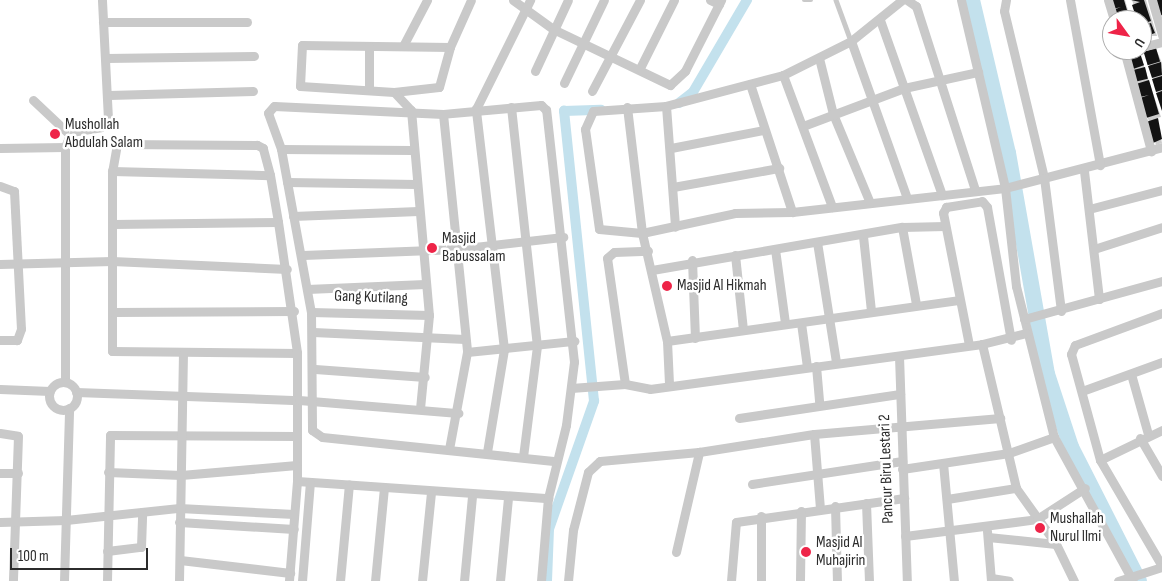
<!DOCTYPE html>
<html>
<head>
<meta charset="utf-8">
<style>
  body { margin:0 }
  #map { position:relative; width:1162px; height:581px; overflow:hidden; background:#fff; font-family:"Sofia Sans Condensed",sans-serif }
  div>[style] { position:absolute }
  .shadow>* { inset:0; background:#0003 }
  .canal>* { height:10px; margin:-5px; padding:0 5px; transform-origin:5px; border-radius:5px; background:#c3e1ed }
  .river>* { height:16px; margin:-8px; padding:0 8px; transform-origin:8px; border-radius:8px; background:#c3e1ed }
  .building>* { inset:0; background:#131313; transform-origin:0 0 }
  .lane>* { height:4.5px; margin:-2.25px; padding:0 2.25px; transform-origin:2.25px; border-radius:2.25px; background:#c9c9c9 }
  .street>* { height:9px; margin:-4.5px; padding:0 4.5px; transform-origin:4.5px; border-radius:4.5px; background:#c9c9c9 }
  .street>.ring { margin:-4.5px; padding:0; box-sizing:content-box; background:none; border:9px solid #c9c9c9; border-radius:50% }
  .dots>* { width:14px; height:14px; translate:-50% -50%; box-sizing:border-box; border:2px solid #fff; border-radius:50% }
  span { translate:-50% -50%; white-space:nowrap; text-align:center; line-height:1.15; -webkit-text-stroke:5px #fff; paint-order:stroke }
  .poi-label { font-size:16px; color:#2c2c2c }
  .left { translate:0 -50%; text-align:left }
  .street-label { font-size:16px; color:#2c2c2c }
  .north { position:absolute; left:1102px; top:10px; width:50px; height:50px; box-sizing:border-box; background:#fff; border:1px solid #ababab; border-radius:50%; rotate:122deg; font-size:14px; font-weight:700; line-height:20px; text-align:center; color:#2c2c2c }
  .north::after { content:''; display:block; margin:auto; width:18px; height:22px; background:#ee2448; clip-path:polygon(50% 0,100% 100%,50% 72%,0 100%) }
  .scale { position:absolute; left:10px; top:548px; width:138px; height:22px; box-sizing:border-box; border:2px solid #2c2c2c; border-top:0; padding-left:6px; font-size:15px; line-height:18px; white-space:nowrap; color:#2c2c2c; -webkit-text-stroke:4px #fff; paint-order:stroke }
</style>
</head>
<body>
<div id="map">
  <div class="shadow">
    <i style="clip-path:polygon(1112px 0,1125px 0,1131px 20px,1118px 20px)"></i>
    <i style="clip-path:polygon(1132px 0,1146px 0,1157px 36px,1144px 36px)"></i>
    <i style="clip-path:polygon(1156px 49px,1162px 63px,1162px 107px,1149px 64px)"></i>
    <i style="clip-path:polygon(1140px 54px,1161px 117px,1157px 118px,1162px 143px,1156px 145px,1133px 69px)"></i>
  </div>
  <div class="canal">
    <i style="left:679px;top:103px;width:18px;rotate:-38deg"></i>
    <i style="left:693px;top:92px;width:107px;rotate:-59.6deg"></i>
    <i style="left:547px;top:581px;width:52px;rotate:-87.8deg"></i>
    <i style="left:549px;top:529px;width:136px;rotate:-70.6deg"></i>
    <i style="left:594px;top:401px;width:292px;rotate:-95.9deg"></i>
    <i style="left:564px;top:111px;width:37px;rotate:-2deg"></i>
  </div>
  <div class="river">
    <i style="left:972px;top:0;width:157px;rotate:76.8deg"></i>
    <i style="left:1008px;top:153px;width:224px;rotate:80deg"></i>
    <i style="left:1047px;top:374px;width:77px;rotate:71.8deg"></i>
    <i style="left:1071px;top:447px;width:150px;rotate:63.1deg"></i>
  </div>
  <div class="building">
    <i style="clip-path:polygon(1111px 0,1124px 0,1130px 20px,1117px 20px,1113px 10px,1121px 7px,1113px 9px)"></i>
    <i style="clip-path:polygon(1131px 0,1144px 0,1151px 21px,1142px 24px,1137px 20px,1132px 5px,1140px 2px)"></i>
    <i style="clip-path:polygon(1155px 0,1162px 0,1162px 15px,1160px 16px)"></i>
    <i style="clip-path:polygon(1151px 23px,1155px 33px,1143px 37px,1142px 26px)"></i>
    <i style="left:1156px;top:48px;width:14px;height:13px;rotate:73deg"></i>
    <i style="left:1140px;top:53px;width:13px;height:13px;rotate:72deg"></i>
    <i style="clip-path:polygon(1161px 62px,1162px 75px,1152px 78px,1148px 66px)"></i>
    <i style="left:1145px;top:67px;width:12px;height:13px;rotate:76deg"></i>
    <i style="clip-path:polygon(1162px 76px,1162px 90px,1156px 92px,1152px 79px)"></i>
    <i style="clip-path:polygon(1149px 80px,1159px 114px,1146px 118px,1140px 98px,1149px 95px,1140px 97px,1136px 84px)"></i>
    <i style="clip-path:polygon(1162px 91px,1162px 111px,1156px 93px)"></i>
    <i style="clip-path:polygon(1158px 118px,1162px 139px,1153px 143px,1146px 122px)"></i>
  </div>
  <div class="lane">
    <i style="left:804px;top:0;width:7px"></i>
    <i style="left:836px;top:0;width:44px;rotate:69.9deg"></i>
  </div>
  <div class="street">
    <i style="left:513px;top:0;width:49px;rotate:35.9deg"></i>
    <i style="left:553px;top:29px;width:130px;rotate:25.6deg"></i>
    <i style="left:670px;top:85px;width:21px;rotate:-43deg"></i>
    <i style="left:685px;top:71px;width:80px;rotate:-63.1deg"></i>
    <i style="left:710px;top:0;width:10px;rotate:24deg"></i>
    <i style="left:902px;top:0;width:65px;rotate:141.2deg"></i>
    <i style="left:851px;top:41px;width:76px;rotate:153.4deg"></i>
    <i style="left:783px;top:75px;width:121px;rotate:165.2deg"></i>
    <i style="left:666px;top:106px;width:73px;rotate:176.1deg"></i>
    <i style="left:593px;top:111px;width:20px;rotate:114deg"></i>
    <i style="left:585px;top:129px;width:101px;rotate:82deg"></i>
    <i style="left:599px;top:229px;width:43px;rotate:5.3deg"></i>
    <i style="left:642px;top:233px;width:95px;rotate:-12.1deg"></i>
    <i style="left:735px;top:213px;width:57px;rotate:-1deg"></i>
    <i style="left:792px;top:212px;width:214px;rotate:-6.4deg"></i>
    <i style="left:1005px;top:188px;width:162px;rotate:-14.6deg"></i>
    <i style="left:907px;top:0;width:11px;rotate:34deg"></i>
    <i style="left:916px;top:6px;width:193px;rotate:72.2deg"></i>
    <i style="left:961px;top:0;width:193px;rotate:76.8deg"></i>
    <i style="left:1005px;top:188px;width:99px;rotate:83.6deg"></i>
    <i style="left:1016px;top:286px;width:156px;rotate:75.9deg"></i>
    <i style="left:1054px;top:437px;width:164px;rotate:61.3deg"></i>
    <i style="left:1006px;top:0;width:11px;rotate:100deg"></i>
    <i style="left:1004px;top:11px;width:172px;rotate:76.5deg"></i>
    <i style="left:1044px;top:178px;width:134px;rotate:82.7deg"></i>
    <i style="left:1070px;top:0;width:168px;rotate:79.7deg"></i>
    <i style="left:1108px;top:0;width:21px;rotate:73deg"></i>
    <i style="left:1152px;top:0;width:37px;rotate:74deg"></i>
    <i style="left:880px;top:20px;width:186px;rotate:70.5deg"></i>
    <i style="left:103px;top:22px;width:144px"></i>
    <i style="left:851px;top:41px;width:167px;rotate:70.4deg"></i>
    <i style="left:403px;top:46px;width:52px;rotate:-62.4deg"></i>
    <i style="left:450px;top:47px;width:148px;rotate:-179.2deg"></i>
    <i style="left:302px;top:45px;width:41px;rotate:92.8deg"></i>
    <i style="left:300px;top:86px;width:94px;rotate:3.7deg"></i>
    <i style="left:394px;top:92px;width:45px;rotate:-6.3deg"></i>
    <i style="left:439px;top:87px;width:41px;rotate:-74.6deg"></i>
    <i style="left:450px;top:47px;width:51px;rotate:-65.9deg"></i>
    <i style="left:1142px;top:47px;width:21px;rotate:-14deg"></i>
    <i style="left:1124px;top:50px;width:105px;rotate:75deg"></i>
    <i style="left:106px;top:58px;width:148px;rotate:-0.8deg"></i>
    <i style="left:819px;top:58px;width:58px;rotate:76deg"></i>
    <i style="left:833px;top:114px;width:96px;rotate:67.4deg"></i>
    <i style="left:640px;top:68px;width:76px;rotate:-63.4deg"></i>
    <i style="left:535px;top:71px;width:78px;rotate:-65.1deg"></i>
    <i style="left:783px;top:75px;width:141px;rotate:69.6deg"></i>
    <i style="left:564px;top:83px;width:92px;rotate:-64.3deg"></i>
    <i style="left:750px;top:84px;width:135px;rotate:71.8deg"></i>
    <i style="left:369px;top:87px;width:41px;rotate:-90deg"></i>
    <i style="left:592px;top:91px;width:103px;rotate:-62.2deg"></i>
    <i style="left:394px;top:92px;width:25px;rotate:47deg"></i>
    <i style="left:411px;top:110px;width:206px;rotate:85deg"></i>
    <i style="left:429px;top:315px;width:94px;rotate:95.5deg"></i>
    <i style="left:109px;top:95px;width:144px;rotate:-1.6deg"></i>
    <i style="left:33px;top:100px;width:50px;rotate:43.4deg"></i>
    <i style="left:666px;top:106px;width:121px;rotate:85.7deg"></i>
    <i style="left:511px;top:107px;width:240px;rotate:83.8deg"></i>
    <i style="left:537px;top:346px;width:112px;rotate:97.2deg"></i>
    <i style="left:627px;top:107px;width:127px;rotate:83.2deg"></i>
    <i style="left:642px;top:233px;width:111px;rotate:77deg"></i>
    <i style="left:667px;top:341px;width:43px;rotate:87.3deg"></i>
    <i style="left:443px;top:114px;width:239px;rotate:84.2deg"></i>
    <i style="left:467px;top:352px;width:99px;rotate:100.5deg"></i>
    <i style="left:803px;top:126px;width:108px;rotate:-20.6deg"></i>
    <i style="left:904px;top:88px;width:76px;rotate:-12.2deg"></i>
    <i style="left:65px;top:147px;width:16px;rotate:-68deg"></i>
    <i style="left:71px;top:132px;width:30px;rotate:-9deg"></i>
    <i style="left:101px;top:127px;width:11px;rotate:-49deg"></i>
    <i style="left:108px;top:119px;width:119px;rotate:-92.9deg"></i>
    <i style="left:0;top:148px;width:65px;rotate:-0.9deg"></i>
    <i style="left:65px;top:147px;width:235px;rotate:90deg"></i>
    <i style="left:671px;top:148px;width:95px;rotate:-11deg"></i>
    <i style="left:281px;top:149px;width:131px;rotate:0.4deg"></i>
    <i style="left:112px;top:171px;width:158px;rotate:1.5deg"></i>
    <i style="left:270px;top:175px;width:48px;rotate:80.3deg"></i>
    <i style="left:1084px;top:171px;width:129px;rotate:83.3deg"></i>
    <i style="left:270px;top:175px;width:28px;rotate:-105deg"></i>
    <i style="left:263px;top:148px;width:7px;rotate:-153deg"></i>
    <i style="left:257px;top:145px;width:140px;rotate:-179.6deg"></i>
    <i style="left:117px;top:144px;width:27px;rotate:100deg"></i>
    <i style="left:112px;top:171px;width:180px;rotate:90deg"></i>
    <i style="left:112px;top:351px;width:185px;rotate:0.6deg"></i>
    <i style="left:287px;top:182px;width:129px;rotate:0.9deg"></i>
    <i style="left:0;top:186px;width:15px;rotate:20deg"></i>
    <i style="left:14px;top:191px;width:138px;rotate:87.1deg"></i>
    <i style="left:21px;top:329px;width:12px;rotate:110deg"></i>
    <i style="left:17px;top:340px;width:17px;rotate:180deg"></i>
    <i style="left:673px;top:187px;width:108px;rotate:-10.2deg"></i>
    <i style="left:1089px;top:209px;width:75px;rotate:-14.6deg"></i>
    <i style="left:293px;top:216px;width:125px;rotate:-2.3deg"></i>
    <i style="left:113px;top:224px;width:165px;rotate:-0.7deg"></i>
    <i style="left:278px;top:222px;width:132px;rotate:81.7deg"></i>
    <i style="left:297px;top:353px;width:128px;rotate:90deg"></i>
    <i style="left:297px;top:481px;width:100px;rotate:94.6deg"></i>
    <i style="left:902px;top:227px;width:78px;rotate:79.7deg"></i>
    <i style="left:863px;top:236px;width:75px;rotate:83.9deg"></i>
    <i style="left:817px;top:242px;width:121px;rotate:81deg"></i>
    <i style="left:775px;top:249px;width:75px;rotate:82.3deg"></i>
    <i style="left:1094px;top:249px;width:71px;rotate:-17.9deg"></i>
    <i style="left:303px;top:255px;width:154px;rotate:-2.2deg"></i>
    <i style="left:457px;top:249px;width:107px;rotate:-6.5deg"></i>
    <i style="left:735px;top:255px;width:75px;rotate:83.9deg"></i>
    <i style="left:692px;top:260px;width:78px;rotate:87.8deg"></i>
    <i style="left:0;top:264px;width:112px;rotate:-1.5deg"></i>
    <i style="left:112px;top:261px;width:175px;rotate:2.6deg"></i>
    <i style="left:652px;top:270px;width:254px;rotate:-9.8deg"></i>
    <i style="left:902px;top:227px;width:43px;rotate:-1.3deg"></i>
    <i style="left:307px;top:289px;width:118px;rotate:-2.4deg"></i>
    <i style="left:113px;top:312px;width:181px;rotate:-0.3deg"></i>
    <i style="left:311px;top:312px;width:118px;rotate:1.5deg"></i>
    <i style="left:1162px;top:313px;width:93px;rotate:159.8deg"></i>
    <i style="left:1075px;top:345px;width:10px;rotate:114deg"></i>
    <i style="left:1071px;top:354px;width:110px;rotate:74.7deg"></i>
    <i style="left:1100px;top:460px;width:123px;rotate:59.7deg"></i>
    <i style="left:1024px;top:319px;width:143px;rotate:-15.4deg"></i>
    <i style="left:801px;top:323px;width:44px;rotate:82.2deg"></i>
    <i style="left:313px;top:332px;width:152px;rotate:2.6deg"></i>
    <i style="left:667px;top:341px;width:294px;rotate:-8deg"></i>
    <i style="left:982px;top:344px;width:148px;rotate:76.7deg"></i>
    <i style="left:1016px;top:488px;width:69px;rotate:54.5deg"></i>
    <i style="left:1056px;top:544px;width:41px;rotate:64.1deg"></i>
    <i style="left:969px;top:345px;width:135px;rotate:-101.1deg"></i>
    <i style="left:943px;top:213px;width:7px;rotate:-63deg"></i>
    <i style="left:946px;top:207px;width:36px;rotate:-9deg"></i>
    <i style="left:982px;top:201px;width:8px;rotate:50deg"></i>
    <i style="left:987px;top:207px;width:135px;rotate:79.8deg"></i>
    <i style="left:467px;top:352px;width:108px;rotate:-5.9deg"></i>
    <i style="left:899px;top:356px;width:225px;rotate:88deg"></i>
    <i style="left:816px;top:366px;width:38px;rotate:85deg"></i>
    <i style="left:315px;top:369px;width:110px;rotate:4.2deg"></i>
    <i style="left:1131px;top:374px;width:62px;rotate:74.2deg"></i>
    <i class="ring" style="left:49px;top:382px;width:19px;height:19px"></i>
    <i style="left:625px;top:384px;width:127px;rotate:-98.1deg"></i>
    <i style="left:607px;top:258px;width:9px;rotate:-41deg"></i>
    <i style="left:614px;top:252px;width:34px;rotate:-2deg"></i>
    <i style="left:571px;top:388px;width:54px;rotate:-4.2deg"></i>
    <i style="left:625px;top:384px;width:25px;rotate:11deg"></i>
    <i style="left:650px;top:389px;width:335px;rotate:-7.7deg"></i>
    <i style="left:982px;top:344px;width:45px;rotate:-14deg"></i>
    <i style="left:0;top:389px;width:50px;rotate:2.3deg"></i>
    <i style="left:1082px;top:391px;width:85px;rotate:-19.9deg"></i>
    <i style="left:76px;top:392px;width:223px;rotate:2.1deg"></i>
    <i style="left:299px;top:400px;width:160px;rotate:4.7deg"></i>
    <i style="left:739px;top:418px;width:163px;rotate:-8.5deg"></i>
    <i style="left:0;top:433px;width:18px;rotate:9deg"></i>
    <i style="left:18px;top:436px;width:145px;rotate:92deg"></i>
    <i style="left:814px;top:434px;width:74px;rotate:85.4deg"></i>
    <i style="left:1140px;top:438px;width:44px;rotate:59.9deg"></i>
    <i style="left:487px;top:452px;width:104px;rotate:-80.6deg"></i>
    <i style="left:504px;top:349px;width:242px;rotate:-96.7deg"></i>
    <i style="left:476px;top:109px;width:122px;rotate:-63.6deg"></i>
    <i style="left:1100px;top:460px;width:69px;rotate:-25.8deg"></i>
    <i style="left:943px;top:463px;width:119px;rotate:84.7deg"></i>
    <i style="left:902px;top:469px;width:108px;rotate:-8.5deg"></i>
    <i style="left:1009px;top:453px;width:48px;rotate:-19.6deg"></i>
    <i style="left:108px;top:472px;width:73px;rotate:2.4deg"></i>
    <i style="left:181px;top:475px;width:116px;rotate:-4.9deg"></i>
    <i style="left:0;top:473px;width:18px"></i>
    <i style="left:297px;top:481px;width:252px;rotate:3.9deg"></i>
    <i style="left:752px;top:484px;width:152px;rotate:-8.7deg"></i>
    <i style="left:947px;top:499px;width:70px;rotate:-9.1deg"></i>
    <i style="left:866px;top:503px;width:78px;rotate:87.8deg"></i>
    <i style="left:835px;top:506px;width:75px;rotate:88.5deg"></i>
    <i style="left:0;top:522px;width:66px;rotate:-1.7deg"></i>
    <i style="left:66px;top:520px;width:114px;rotate:-6.1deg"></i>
    <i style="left:179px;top:508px;width:115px;rotate:3deg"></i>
    <i style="left:179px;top:522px;width:115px;rotate:3.5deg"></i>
    <i style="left:987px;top:531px;width:50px;rotate:85.4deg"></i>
    <i style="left:905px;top:536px;width:133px;rotate:-7.3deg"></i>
    <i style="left:1037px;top:519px;width:57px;rotate:-32.9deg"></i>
    <i style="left:988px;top:537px;width:68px;rotate:5.9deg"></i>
    <i style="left:107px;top:551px;width:34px;rotate:-7deg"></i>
    <i style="left:141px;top:547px;width:35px;rotate:-88deg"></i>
    <i style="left:676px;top:552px;width:103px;rotate:-77deg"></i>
    <i style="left:699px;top:452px;width:116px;rotate:-8.9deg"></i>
    <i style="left:814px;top:434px;width:187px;rotate:-4.9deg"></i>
    <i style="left:180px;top:560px;width:111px;rotate:6.7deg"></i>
    <i style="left:991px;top:578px;width:18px;rotate:9deg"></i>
    <i style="left:64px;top:581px;width:173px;rotate:-88.3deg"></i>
    <i style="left:107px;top:581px;width:146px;rotate:-88.8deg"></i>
    <i style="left:110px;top:435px;width:186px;rotate:0.3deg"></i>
    <i style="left:179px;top:581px;width:227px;rotate:-89deg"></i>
    <i style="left:302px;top:581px;width:99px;rotate:-85.4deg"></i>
    <i style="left:340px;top:581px;width:97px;rotate:-84.7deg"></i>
    <i style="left:375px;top:581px;width:94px;rotate:-84.5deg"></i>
    <i style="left:422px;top:581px;width:88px;rotate:-84.2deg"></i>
    <i style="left:464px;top:581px;width:85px;rotate:-84.6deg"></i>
    <i style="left:500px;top:581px;width:83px;rotate:-84.5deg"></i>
    <i style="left:541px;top:581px;width:83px;rotate:-85.2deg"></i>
    <i style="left:548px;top:498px;width:75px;rotate:-76.1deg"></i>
    <i style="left:566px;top:425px;width:64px;rotate:-82.8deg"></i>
    <i style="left:574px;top:362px;width:254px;rotate:-96.3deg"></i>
    <i style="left:546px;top:110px;width:7px;rotate:-135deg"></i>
    <i style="left:541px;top:105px;width:98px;rotate:174.8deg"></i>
    <i style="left:443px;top:114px;width:169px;rotate:-177.3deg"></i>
    <i style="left:274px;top:106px;width:9px;rotate:131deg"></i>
    <i style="left:268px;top:113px;width:38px;rotate:70deg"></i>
    <i style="left:281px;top:149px;width:166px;rotate:79.6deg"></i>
    <i style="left:311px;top:312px;width:118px;rotate:89.5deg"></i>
    <i style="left:312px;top:430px;width:12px;rotate:35deg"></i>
    <i style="left:322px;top:437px;width:235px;rotate:5.9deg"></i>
    <i style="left:568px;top:581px;width:51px;rotate:-84.4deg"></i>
    <i style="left:573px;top:530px;width:60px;rotate:-75.5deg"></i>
    <i style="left:588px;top:472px;width:16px;rotate:-43deg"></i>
    <i style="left:600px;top:461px;width:99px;rotate:-5.2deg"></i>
    <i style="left:731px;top:581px;width:59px;rotate:-85.2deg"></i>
    <i style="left:736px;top:522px;width:170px;rotate:-8.1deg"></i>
    <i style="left:761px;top:581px;width:65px;rotate:-90deg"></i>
    <i style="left:800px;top:581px;width:70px;rotate:-89.2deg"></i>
    <i style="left:1118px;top:581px;width:46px;rotate:-17.7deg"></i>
  </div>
  <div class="dots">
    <i style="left:55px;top:134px;background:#ee2448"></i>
    <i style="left:432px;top:248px;background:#ee2448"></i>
    <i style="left:667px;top:286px;background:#ee2448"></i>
    <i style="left:1040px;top:528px;background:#ee2448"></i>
    <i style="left:806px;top:552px;background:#ee2448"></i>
  </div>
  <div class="poi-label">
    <span class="left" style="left:65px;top:134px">Mushollah<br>Abdulah Salam</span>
    <span class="left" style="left:442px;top:248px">Masjid<br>Babussalam</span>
    <span class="left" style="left:677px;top:286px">Masjid Al Hikmah</span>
    <span class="left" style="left:1050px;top:528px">Mushallah<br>Nurul Ilmi</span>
    <span class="left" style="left:816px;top:552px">Masjid Al<br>Muhajirin</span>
  </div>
  <div class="street-label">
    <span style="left:371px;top:298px;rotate:2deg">Gang Kutilang</span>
    <span style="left:887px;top:469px;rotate:-92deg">Pancur Biru Lestari 2</span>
  </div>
  <div class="north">U</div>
  <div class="scale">100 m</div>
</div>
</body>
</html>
